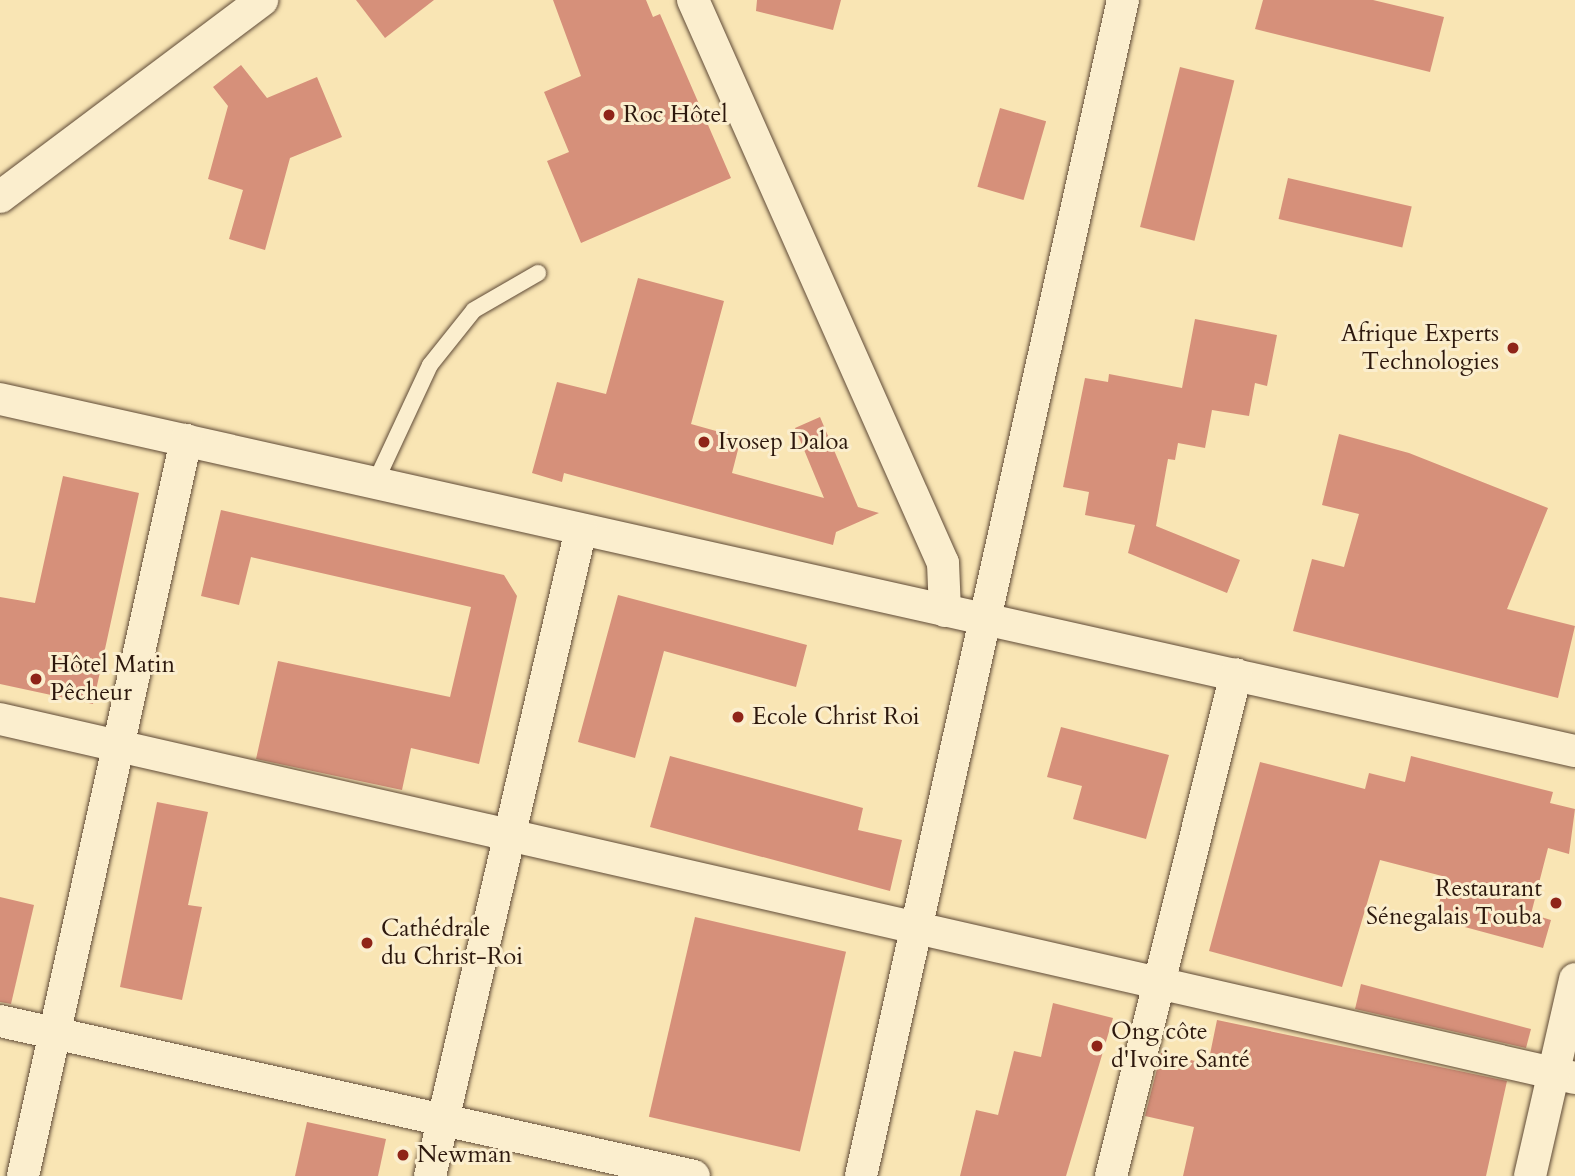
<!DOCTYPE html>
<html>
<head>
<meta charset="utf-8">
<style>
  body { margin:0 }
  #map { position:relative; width:1575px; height:1176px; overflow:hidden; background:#f9e5b4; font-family:Cardo,serif }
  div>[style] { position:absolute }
  .building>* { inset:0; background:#d6907a; transform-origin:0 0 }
  .roads { filter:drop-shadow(0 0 2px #604b37) drop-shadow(0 0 2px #604b37) }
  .service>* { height:16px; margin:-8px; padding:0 8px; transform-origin:8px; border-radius:8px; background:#fbeece }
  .minor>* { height:32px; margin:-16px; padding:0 16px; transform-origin:16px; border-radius:16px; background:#fbeece }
  .dots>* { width:19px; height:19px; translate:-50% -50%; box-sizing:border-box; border:4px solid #fbeece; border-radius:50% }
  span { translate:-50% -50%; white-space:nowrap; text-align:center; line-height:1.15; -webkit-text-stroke:6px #fbeece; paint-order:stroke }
  .poi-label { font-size:24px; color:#2d180d }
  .left { translate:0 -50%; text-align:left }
  .right { translate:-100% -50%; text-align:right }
</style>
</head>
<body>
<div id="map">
  <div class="building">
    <i style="clip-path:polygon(356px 0,434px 0,385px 38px)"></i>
    <i style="clip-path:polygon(553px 0,646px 0,653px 17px,660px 14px,731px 178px,581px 243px,547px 161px,569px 152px,544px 92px,581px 76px)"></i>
    <i style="clip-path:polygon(757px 0,841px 0,833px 30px,756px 11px)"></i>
    <i style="clip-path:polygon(1263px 0,1373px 0,1444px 17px,1430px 72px,1255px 29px)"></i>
    <i style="clip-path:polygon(241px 65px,267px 98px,317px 77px,342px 137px,290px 158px,265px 250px,229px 239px,243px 190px,208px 179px,228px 106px,213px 87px)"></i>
    <i style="left:1180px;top:67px;width:56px;height:165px;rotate:14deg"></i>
    <i style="left:1000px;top:108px;width:48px;height:82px;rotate:16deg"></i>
    <i style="left:1288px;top:178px;width:127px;height:42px;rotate:13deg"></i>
    <i style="clip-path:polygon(638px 278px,724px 301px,691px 424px,741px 438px,732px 473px,824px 498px,795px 428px,820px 417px,858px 507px,879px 513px,836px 532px,833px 545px,564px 473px,562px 482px,532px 473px,557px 382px,606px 394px)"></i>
    <i style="clip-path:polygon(1195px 319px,1277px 335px,1267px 386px,1255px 383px,1249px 416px,1212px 410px,1205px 448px,1178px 443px,1175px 460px,1168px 459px,1156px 526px,1240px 560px,1227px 593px,1128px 553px,1135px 525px,1085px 515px,1089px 492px,1063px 487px,1085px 378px,1108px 382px,1109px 374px,1182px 388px)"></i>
    <i style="clip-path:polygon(1339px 434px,1409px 453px,1548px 508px,1507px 609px,1575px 626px,1558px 698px,1293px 631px,1312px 559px,1344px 567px,1359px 514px,1322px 505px)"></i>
    <i style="clip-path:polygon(63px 476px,139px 493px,93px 704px,0 684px,0 597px,35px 603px)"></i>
    <i style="clip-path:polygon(221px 510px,504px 575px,517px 596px,479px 764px,411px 748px,402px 790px,256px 759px,278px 661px,450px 697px,471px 607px,251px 557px,239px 605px,201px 596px)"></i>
    <i style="clip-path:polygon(618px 595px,807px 645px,796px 687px,664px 651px,635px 758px,578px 742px)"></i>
    <i style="clip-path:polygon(1061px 727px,1169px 755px,1146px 839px,1073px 819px,1082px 786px,1047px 777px)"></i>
    <i style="clip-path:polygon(670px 756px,863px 808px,858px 830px,902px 840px,890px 891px,650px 827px)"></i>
    <i style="clip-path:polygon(1411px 756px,1553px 792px,1550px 803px,1575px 809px,1569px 854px,1548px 848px,1531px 914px,1551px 920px,1543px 948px,1435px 919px,1446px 877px,1380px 860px,1342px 987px,1209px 951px,1260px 762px,1365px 789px,1369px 773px,1405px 782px)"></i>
    <i style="clip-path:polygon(157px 802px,208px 812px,188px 905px,202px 907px,182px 1000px,120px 987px)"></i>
    <i style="clip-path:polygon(0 897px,34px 905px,11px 1004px,0 1002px)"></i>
    <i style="left:695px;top:917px;width:155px;height:205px;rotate:13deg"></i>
    <i style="clip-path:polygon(1361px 984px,1531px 1029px,1526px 1048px,1355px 1009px)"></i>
    <i style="clip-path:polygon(1053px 1003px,1113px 1018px,1066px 1176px,960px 1176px,976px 1110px,998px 1115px,1014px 1051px,1041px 1057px)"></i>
    <i style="clip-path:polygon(1217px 1020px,1507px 1081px,1486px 1176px,1183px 1176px,1194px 1127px,1145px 1116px,1161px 1053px,1208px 1064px)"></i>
    <i style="clip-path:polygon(307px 1122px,386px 1139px,378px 1176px,295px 1176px)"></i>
  </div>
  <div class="roads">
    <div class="service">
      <i style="left:375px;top:483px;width:130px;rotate:-65deg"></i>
      <i style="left:430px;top:365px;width:70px;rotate:-51.3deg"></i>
      <i style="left:474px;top:310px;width:74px;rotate:-30deg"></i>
    </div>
    <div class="minor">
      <i style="left:693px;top:0;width:616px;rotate:66.06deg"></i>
      <i style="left:943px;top:563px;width:48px;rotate:87.6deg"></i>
      <i style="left:0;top:197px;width:328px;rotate:-36.9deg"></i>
      <i style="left:0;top:399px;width:1614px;rotate:12.6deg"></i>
      <i style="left:0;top:719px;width:1615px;rotate:12.84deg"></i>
      <i style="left:0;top:1021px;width:711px;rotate:12.59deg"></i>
      <i style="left:23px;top:1176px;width:754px;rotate:-77.51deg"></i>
      <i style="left:430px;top:1176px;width:664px;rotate:-76.86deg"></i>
      <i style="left:861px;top:1176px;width:1205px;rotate:-77.44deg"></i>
      <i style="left:1111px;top:1176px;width:517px;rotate:-76.02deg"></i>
      <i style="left:1530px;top:1176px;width:202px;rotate:-77.1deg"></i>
    </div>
  </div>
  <div class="dots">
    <i style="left:609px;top:115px;background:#8f2418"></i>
    <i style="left:1513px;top:348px;background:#8f2418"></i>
    <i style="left:704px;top:442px;background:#8f2418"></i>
    <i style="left:36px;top:679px;background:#8f2418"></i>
    <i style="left:738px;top:717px;background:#8f2418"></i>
    <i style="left:1556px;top:903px;background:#8f2418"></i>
    <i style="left:367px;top:943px;background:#8f2418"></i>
    <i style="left:1097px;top:1046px;background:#8f2418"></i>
    <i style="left:403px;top:1155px;background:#8f2418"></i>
  </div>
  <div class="poi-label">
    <span class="left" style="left:623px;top:115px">Roc Hôtel</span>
    <span class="right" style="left:1499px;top:348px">Afrique Experts<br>Technologies</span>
    <span class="left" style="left:718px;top:442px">Ivosep Daloa</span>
    <span class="left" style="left:50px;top:679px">Hôtel Matin<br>Pêcheur</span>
    <span class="left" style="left:752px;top:717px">Ecole Christ Roi</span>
    <span class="right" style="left:1542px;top:903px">Restaurant<br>Sénegalais Touba</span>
    <span class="left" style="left:381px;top:943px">Cathédrale<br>du Christ-Roi</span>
    <span class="left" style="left:1111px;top:1046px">Ong côte<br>d'Ivoire Santé</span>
    <span class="left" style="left:417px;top:1155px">Newman</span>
  </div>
</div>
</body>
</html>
